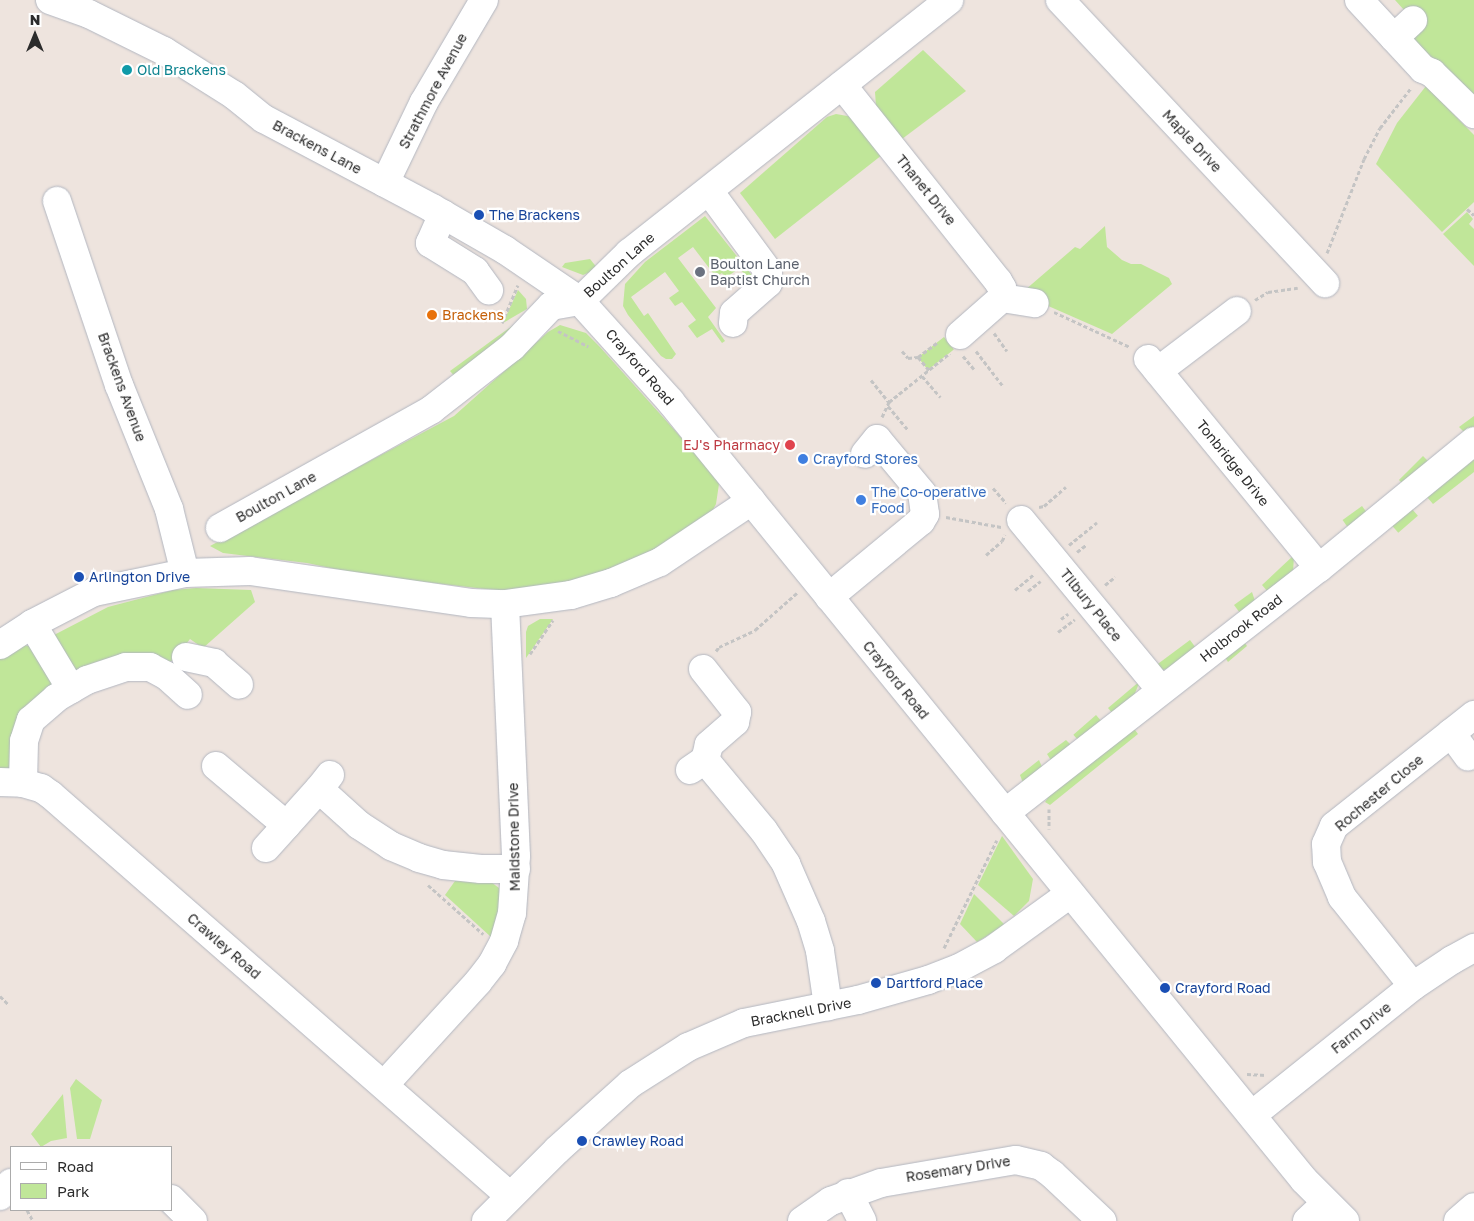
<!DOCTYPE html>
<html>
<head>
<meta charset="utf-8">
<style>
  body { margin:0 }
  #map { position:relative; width:1474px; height:1221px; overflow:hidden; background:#eee4de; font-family:"Golos Text",sans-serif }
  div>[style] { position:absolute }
  .green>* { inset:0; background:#c0e699; transform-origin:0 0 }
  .path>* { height:3px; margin-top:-1.5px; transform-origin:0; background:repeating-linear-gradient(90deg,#c4c4c4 0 4px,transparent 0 6.5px) }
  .roads { filter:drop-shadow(0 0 1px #b2b6c0) drop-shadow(0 0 1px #b2b6c0) }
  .minor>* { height:28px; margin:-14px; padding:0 14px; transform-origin:14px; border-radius:14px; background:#fff }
  .dots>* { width:14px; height:14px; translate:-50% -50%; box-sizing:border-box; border:2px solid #fff; border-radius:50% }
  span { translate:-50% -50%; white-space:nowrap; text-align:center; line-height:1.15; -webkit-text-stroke:4.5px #fff; paint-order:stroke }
  .culture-label { font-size:14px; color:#0d838f }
  .left { translate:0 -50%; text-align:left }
  .street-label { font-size:14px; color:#2c2c2c }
  .transit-label { font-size:14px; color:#164399 }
  .worship-label { font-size:14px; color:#5b616d }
  .food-label { font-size:14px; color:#c56008 }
  .health-label { font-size:14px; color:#be3a42 }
  .right { translate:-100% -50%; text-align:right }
  .shop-label { font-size:14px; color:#366cbe }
  .legend { position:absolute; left:10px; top:1146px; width:162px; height:65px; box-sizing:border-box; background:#fff; border:1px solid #ababab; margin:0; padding:6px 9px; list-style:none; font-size:15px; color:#2c2c2c }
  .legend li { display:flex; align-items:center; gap:10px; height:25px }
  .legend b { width:25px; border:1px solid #ababab }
  .north { position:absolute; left:10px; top:10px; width:50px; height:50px; -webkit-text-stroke:4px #fff; paint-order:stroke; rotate:0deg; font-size:14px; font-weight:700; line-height:20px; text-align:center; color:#2c2c2c }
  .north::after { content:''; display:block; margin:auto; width:18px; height:22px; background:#2c2c2c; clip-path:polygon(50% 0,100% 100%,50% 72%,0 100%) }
</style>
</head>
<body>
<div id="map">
  <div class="green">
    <i style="clip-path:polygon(1395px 0,1474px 0,1474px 104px,1413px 42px,1413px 20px)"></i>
    <i style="clip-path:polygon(923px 50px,966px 91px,902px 139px,876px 106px,875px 92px)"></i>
    <i style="clip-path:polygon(1426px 86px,1474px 135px,1474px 202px,1442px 232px,1376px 164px,1397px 123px)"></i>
    <i style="clip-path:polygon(836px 114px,853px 117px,882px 155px,775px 239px,740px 193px,827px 117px)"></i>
    <i style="clip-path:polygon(1467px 212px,1473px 219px,1469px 224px,1474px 229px,1474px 266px,1443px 234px)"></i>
    <i style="clip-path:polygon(705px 216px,755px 279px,731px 304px,725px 303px,750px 283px,740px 268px,725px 278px,722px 273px,716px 277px,693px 247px,678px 258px,716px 308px,708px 317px,725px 341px,722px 343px,712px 329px,697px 338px,688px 326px,696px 320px,682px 302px,675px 306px,669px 298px,679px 291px,665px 272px,631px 297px,644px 316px,648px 313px,676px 354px,672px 359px,666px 359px,661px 356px,628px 315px,623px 306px,625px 284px,645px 262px)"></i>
    <i style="clip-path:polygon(1105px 226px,1107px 247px,1122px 260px,1131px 264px,1141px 264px,1169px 278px,1172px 284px,1112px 334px,1046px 305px,1045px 295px,1028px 293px,1025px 290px,1075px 247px,1080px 249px)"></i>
    <i style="clip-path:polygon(590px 259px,598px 269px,583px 275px,562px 267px,565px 263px)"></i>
    <i style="clip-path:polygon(518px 290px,526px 299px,527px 309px,503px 323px)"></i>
    <i style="clip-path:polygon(525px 317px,457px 379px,450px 371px,498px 336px)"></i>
    <i style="clip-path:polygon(560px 325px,586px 333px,599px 346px,714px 474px,719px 484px,716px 504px,707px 521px,630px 564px,575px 581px,528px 590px,494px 590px,363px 575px,307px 563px,223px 553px,210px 546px,454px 416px,548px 332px)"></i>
    <i style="left:944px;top:337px;width:16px;height:33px;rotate:52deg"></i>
    <i style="clip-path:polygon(1474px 416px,1474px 427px,1465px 433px,1459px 427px)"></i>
    <i style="left:1423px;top:456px;width:8px;height:34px;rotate:45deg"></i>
    <i style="clip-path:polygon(1474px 459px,1474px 472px,1433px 504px,1427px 497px)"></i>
    <i style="left:1362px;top:506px;width:9px;height:24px;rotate:54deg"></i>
    <i style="left:1412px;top:509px;width:9px;height:26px;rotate:49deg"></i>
    <i style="clip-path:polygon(1294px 555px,1293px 573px,1268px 592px,1262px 585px)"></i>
    <i style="clip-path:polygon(196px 588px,251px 590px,255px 602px,203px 648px,190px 639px,174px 660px,169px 662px,82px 673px,71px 670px,54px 635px,108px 607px,173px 590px)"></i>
    <i style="clip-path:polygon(1252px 592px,1255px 601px,1240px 613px,1234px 605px)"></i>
    <i style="clip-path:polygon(540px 619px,553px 619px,526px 658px,526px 632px,528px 626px)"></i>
    <i style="clip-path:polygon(1242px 639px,1247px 646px,1228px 662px,1223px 654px)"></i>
    <i style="clip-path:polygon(1190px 640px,1196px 648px,1169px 668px,1163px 670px,1151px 669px)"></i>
    <i style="clip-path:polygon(24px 645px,33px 647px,54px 683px,11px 768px,0 775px,0 659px)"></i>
    <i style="clip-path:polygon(1140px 681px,1133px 698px,1113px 714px,1108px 708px)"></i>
    <i style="left:1096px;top:715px;width:9px;height:30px;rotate:49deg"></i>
    <i style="clip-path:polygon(1132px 726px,1138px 734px,1050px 805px,1045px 802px,1049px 796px)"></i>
    <i style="clip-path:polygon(1066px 740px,1072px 746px,1052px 762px,1047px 754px)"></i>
    <i style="clip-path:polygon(1039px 760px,1043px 769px,1023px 783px,1020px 775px)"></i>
    <i style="clip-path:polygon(1002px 836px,1033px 879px,1029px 901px,1014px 916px,978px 885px)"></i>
    <i style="clip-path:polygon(455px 881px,491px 882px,499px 888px,503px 898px,491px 937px,445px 895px)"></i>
    <i style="clip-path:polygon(974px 894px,1005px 925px,977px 942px,960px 924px)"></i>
    <i style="clip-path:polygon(76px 1079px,102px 1100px,90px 1139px,77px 1139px,70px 1088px)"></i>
    <i style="clip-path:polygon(63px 1094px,67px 1138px,51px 1141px,41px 1147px,31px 1134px)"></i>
  </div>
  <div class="path">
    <i style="left:1467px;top:209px;width:9px;rotate:41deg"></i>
    <i style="left:1327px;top:253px;width:101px;rotate:-68.5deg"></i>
    <i style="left:1364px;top:159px;width:35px;rotate:-63deg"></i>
    <i style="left:1380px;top:128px;width:51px;rotate:-52.2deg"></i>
    <i style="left:1255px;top:300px;width:15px;rotate:-32deg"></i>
    <i style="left:1268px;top:292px;width:30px;rotate:-8deg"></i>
    <i style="left:1054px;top:312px;width:84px;rotate:24.7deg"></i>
    <i style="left:502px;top:323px;width:41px;rotate:-67.2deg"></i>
    <i style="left:558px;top:331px;width:34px;rotate:27deg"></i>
    <i style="left:994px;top:333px;width:22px;rotate:54deg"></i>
    <i style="left:902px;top:351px;width:9px;rotate:49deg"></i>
    <i style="left:908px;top:358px;width:10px;rotate:-6deg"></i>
    <i style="left:976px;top:351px;width:44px;rotate:52.4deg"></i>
    <i style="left:963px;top:356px;width:17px;rotate:50deg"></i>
    <i style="left:929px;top:370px;width:17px;rotate:-130deg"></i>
    <i style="left:918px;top:357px;width:25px;rotate:-37deg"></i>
    <i style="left:922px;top:376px;width:28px;rotate:49deg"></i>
    <i style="left:871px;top:380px;width:28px;rotate:51deg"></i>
    <i style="left:888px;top:406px;width:30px;rotate:50deg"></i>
    <i style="left:882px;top:417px;width:17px;rotate:-65deg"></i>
    <i style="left:889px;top:402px;width:78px;rotate:-38.8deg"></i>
    <i style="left:993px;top:488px;width:20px;rotate:49deg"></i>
    <i style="left:1039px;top:507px;width:5px;rotate:-11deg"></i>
    <i style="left:1044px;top:506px;width:29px;rotate:-41deg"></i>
    <i style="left:946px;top:517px;width:56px;rotate:10.3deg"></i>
    <i style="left:1069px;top:545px;width:36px;rotate:-39deg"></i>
    <i style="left:1077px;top:552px;width:11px;rotate:-38deg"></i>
    <i style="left:986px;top:555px;width:21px;rotate:-41deg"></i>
    <i style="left:1002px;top:541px;width:7px;rotate:-63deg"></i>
    <i style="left:1105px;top:585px;width:13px;rotate:-39deg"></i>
    <i style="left:1015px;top:590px;width:26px;rotate:-40deg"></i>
    <i style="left:1028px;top:591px;width:16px;rotate:-38deg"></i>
    <i style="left:1061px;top:619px;width:9px;rotate:-36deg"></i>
    <i style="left:1058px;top:632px;width:21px;rotate:-37deg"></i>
    <i style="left:716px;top:651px;width:5px;rotate:-53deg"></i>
    <i style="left:719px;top:647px;width:40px;rotate:-25deg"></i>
    <i style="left:755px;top:630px;width:56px;rotate:-41.4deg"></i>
    <i style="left:530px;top:654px;width:41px;rotate:-55.9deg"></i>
    <i style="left:1049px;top:809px;width:20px;rotate:90deg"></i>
    <i style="left:428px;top:885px;width:74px;rotate:41.7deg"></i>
    <i style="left:944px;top:948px;width:120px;rotate:-63.9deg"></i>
    <i style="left:0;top:996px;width:11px;rotate:45deg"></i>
    <i style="left:1247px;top:1074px;width:19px;rotate:3deg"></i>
    <i style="left:27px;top:1210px;width:13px;rotate:61deg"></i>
  </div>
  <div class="roads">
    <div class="minor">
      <i style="left:50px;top:0;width:41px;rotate:19.7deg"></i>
      <i style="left:89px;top:14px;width:84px;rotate:26.3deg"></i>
      <i style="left:164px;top:51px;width:83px;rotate:32.2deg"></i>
      <i style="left:234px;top:95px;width:38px;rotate:39deg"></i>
      <i style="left:264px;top:119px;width:190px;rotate:27.9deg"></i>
      <i style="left:432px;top:208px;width:84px;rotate:29.9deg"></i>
      <i style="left:505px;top:250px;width:91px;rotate:34.2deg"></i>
      <i style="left:580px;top:301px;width:135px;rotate:48deg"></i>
      <i style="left:670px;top:401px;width:1004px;rotate:50.86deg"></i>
      <i style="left:1304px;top:1180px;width:58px;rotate:45deg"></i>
      <i style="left:1060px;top:0;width:388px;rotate:46.9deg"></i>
      <i style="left:1359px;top:0;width:94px;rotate:47.2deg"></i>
      <i style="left:1423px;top:69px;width:10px;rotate:24deg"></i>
      <i style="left:1432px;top:73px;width:59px;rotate:44.3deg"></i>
      <i style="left:1394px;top:38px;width:26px;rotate:-43deg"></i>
      <i style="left:842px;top:85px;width:251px;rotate:51.5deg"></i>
      <i style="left:998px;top:281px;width:8px;rotate:60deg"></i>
      <i style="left:1002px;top:288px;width:10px;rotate:90deg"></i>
      <i style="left:1002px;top:298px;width:56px;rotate:138.6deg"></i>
      <i style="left:385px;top:183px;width:90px;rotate:-64.3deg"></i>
      <i style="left:424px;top:102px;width:118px;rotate:-59.5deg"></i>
      <i style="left:709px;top:191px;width:99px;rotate:53.6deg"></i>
      <i style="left:768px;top:271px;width:12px;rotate:90deg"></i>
      <i style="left:768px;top:283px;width:45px;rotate:138.6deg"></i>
      <i style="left:734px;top:313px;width:10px;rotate:96deg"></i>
      <i style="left:57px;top:201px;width:194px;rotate:71.4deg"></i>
      <i style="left:119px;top:385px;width:134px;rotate:68deg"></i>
      <i style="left:169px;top:509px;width:66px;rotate:76deg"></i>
      <i style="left:443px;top:214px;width:32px;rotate:114deg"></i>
      <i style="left:430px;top:243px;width:53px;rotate:31.9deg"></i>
      <i style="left:475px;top:271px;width:24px;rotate:54deg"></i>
      <i style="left:1002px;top:298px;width:33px;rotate:9deg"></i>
      <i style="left:1148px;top:359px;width:270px;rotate:50.7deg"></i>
      <i style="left:1158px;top:371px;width:99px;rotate:-37.2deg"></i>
      <i style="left:1021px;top:520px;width:220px;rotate:50.5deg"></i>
      <i style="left:220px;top:528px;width:242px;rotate:-29.2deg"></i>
      <i style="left:431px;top:410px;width:103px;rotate:-37.9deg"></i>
      <i style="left:512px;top:347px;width:57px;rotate:-46.4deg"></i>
      <i style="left:551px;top:306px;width:29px;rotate:-10deg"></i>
      <i style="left:580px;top:301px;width:69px;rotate:-44.4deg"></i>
      <i style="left:629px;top:253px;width:408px;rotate:-38.3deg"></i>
      <i style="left:829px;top:597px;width:119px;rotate:-39.6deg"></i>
      <i style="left:921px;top:521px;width:8px;rotate:-60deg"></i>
      <i style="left:925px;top:514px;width:21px;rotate:-98deg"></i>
      <i style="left:922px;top:493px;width:70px;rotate:-129.8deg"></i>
      <i style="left:877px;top:439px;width:19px;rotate:129deg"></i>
      <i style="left:32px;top:624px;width:76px;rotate:59deg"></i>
      <i style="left:0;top:645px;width:38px;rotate:-33deg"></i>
      <i style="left:32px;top:624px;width:70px;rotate:-27.3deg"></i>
      <i style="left:94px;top:592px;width:93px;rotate:-11.8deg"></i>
      <i style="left:185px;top:573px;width:65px;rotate:-1.8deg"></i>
      <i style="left:250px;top:571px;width:223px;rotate:8.2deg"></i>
      <i style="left:471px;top:603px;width:34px;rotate:2deg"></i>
      <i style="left:505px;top:604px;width:67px;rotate:-7.8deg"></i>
      <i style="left:571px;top:595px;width:42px;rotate:-16.7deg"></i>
      <i style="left:611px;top:583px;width:53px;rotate:-23.2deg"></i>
      <i style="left:660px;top:562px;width:110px;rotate:-33.8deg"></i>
      <i style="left:186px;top:657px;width:29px;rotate:12deg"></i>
      <i style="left:214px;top:663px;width:33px;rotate:41deg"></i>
      <i style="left:703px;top:669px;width:55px;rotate:51.7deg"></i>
      <i style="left:737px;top:712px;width:10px;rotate:101deg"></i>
      <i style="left:735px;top:722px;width:35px;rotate:139deg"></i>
      <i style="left:709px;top:745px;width:16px;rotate:105deg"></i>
      <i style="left:1451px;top:733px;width:29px;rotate:54deg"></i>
      <i style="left:216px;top:766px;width:92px;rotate:40.1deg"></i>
      <i style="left:690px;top:770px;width:18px;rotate:-34deg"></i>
      <i style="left:705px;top:760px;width:92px;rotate:50.3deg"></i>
      <i style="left:764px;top:831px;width:40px;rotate:56deg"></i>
      <i style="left:786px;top:864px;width:62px;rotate:66.3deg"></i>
      <i style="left:811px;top:921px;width:31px;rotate:73deg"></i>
      <i style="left:820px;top:951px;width:56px;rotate:81.7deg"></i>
      <i style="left:330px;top:775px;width:18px;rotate:128deg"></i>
      <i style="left:319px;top:789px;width:54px;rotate:42deg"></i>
      <i style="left:359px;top:825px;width:38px;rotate:33deg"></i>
      <i style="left:391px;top:846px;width:30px;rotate:23deg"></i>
      <i style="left:419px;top:858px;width:25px;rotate:16deg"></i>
      <i style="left:443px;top:865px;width:38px;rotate:6deg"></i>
      <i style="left:481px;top:869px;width:35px"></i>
      <i style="left:0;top:782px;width:23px;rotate:2deg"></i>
      <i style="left:23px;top:783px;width:42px;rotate:-88.6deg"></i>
      <i style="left:24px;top:741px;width:22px;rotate:-72deg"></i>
      <i style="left:31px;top:720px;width:33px;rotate:-41deg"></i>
      <i style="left:56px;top:698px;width:36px;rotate:-30deg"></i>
      <i style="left:87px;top:680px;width:41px;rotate:-18.4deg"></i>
      <i style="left:126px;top:667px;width:24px"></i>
      <i style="left:150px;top:667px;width:19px;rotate:28deg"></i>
      <i style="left:167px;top:676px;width:28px;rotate:42deg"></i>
      <i style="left:23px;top:783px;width:19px;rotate:16deg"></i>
      <i style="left:41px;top:788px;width:12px;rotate:35deg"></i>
      <i style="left:51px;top:795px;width:609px;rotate:41.14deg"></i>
      <i style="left:1005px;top:813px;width:398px;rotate:-38deg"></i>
      <i style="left:1319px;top:568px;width:200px;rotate:-39.3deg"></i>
      <i style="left:266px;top:848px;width:79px;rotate:-48.1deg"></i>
      <i style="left:1413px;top:986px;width:114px;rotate:-128.6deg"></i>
      <i style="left:1342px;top:897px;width:38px;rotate:-113deg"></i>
      <i style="left:1327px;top:862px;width:18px;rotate:-93deg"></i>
      <i style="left:1326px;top:844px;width:20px;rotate:-66deg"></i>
      <i style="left:1334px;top:826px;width:179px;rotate:-38.4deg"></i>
      <i style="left:384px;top:1085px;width:139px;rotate:-47.6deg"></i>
      <i style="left:478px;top:982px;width:23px;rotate:-52deg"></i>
      <i style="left:492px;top:964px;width:26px;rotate:-62deg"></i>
      <i style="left:504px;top:941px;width:29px;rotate:-74deg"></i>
      <i style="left:512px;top:913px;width:57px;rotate:-86deg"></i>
      <i style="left:516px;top:856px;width:252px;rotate:-92.5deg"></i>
      <i style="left:1252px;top:1115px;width:206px;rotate:-38.7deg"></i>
      <i style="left:1413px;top:986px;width:47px;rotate:-33.7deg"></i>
      <i style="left:1452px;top:960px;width:25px;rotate:-29deg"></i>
      <i style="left:848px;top:1193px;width:31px;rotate:63deg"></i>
      <i style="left:0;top:1196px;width:17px;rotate:-50deg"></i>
      <i style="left:171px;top:1199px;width:31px;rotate:45deg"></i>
      <i style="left:486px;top:1221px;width:100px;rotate:-45deg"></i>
      <i style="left:557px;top:1150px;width:98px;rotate:-42.1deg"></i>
      <i style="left:630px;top:1084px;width:69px;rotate:-32.5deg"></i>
      <i style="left:688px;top:1047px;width:61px;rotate:-23.2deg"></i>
      <i style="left:744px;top:1023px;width:116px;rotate:-11.4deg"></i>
      <i style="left:858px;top:1000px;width:73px;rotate:-15.9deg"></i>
      <i style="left:928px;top:980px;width:33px;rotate:-21deg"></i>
      <i style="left:959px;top:968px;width:40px;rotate:-28deg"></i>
      <i style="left:994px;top:949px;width:94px;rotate:-35.9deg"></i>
      <i style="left:802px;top:1221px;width:35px;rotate:-35deg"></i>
      <i style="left:831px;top:1201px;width:53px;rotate:-19.8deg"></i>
      <i style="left:881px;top:1183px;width:137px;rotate:-9.7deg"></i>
      <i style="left:1016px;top:1160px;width:26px;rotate:13deg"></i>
      <i style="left:1041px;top:1166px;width:14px;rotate:36deg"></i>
      <i style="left:1052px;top:1174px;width:69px;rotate:43.2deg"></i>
      <i style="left:1307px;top:1221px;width:26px;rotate:-43deg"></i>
      <i style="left:1458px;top:1221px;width:21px;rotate:-41deg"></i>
    </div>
  </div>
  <div class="dots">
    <i style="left:127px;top:70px;background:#0f9aa8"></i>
    <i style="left:479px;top:215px;background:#1a4fb4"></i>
    <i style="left:700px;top:272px;background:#6b7280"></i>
    <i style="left:432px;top:315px;background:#e8710a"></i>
    <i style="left:790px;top:445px;background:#e0444e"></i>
    <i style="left:803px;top:459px;background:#3f7fe0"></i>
    <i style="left:861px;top:500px;background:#3f7fe0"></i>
    <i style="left:79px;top:577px;background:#1a4fb4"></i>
    <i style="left:876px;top:983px;background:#1a4fb4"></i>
    <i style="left:1165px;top:988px;background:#1a4fb4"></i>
    <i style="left:582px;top:1141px;background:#1a4fb4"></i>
  </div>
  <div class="culture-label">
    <span class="left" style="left:137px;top:70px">Old Brackens</span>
  </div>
  <div class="street-label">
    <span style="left:433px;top:91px;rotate:-62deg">Strathmore Avenue</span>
    <span style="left:1192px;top:141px;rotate:47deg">Maple Drive</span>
    <span style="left:317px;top:147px;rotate:28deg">Brackens Lane</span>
    <span style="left:926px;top:190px;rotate:51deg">Thanet Drive</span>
    <span style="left:619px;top:265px;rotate:-42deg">Boulton Lane</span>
    <span style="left:640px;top:367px;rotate:49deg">Crayford Road</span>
    <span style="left:122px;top:387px;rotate:70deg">Brackens Avenue</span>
    <span style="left:1233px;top:463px;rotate:51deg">Tonbridge Drive</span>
    <span style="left:276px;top:497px;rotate:-29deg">Boulton Lane</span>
    <span style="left:1091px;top:605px;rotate:51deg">Tilbury Place</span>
    <span style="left:1241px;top:628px;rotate:-38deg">Holbrook Road</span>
    <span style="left:896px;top:680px;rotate:51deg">Crayford Road</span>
    <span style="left:1379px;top:793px;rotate:-40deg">Rochester Close</span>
    <span style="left:514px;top:837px;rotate:-91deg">Maidstone Drive</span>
    <span style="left:224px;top:946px;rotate:41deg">Crawley Road</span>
    <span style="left:801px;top:1012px;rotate:-11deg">Bracknell Drive</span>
    <span style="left:1361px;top:1028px;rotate:-39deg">Farm Drive</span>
    <span style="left:958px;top:1169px;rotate:-9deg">Rosemary Drive</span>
  </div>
  <div class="transit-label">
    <span class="left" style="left:489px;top:215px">The Brackens</span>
    <span class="left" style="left:89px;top:577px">Arlington Drive</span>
    <span class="left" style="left:886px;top:983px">Dartford Place</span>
    <span class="left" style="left:1175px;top:988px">Crayford Road</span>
    <span class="left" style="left:592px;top:1141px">Crawley Road</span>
  </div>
  <div class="worship-label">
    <span class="left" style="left:710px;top:272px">Boulton Lane<br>Baptist Church</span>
  </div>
  <div class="food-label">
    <span class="left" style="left:442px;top:315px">Brackens</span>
  </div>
  <div class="health-label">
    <span class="right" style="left:780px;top:445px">EJ's Pharmacy</span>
  </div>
  <div class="shop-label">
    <span class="left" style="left:813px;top:459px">Crayford Stores</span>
    <span class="left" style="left:871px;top:500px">The Co-operative<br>Food</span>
  </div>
  <ul class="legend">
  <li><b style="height:6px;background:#fff"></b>Road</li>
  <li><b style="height:14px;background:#c0e699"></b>Park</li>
  </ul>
  <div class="north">N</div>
</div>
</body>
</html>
